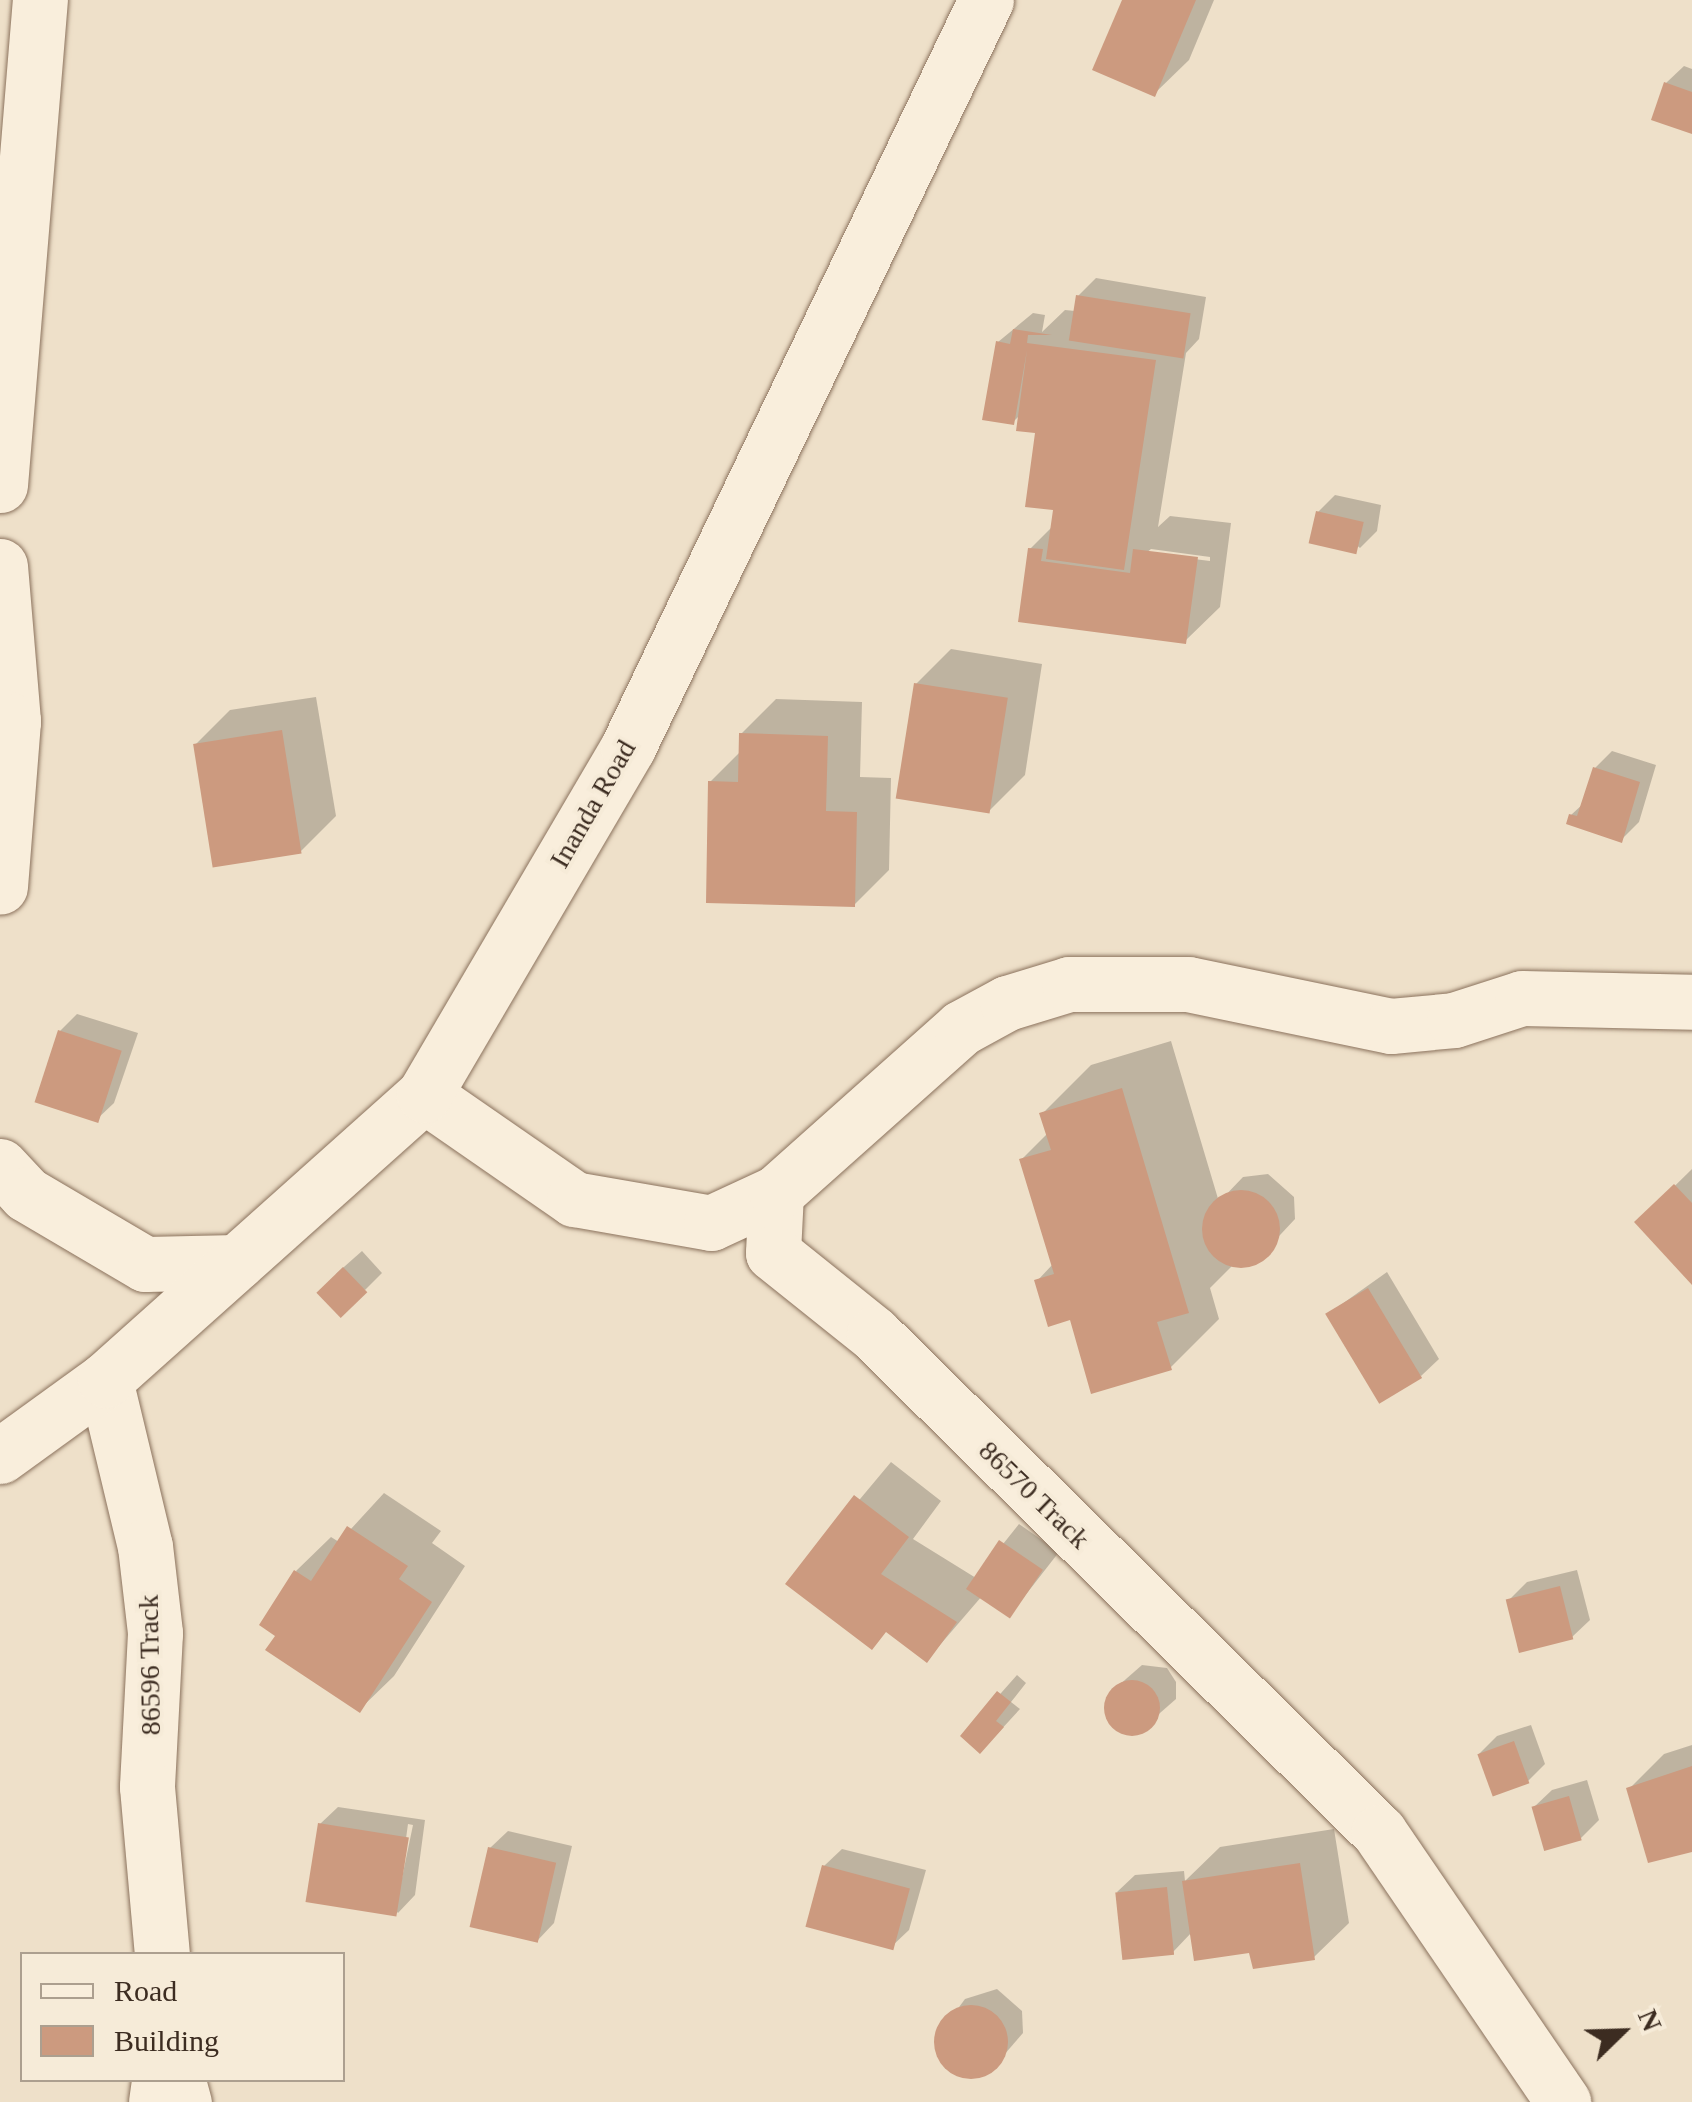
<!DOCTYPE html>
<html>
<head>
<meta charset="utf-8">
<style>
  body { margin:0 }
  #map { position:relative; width:1692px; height:2102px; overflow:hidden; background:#eee0c9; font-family:Georgia,serif }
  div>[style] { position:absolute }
  .shadow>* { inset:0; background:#0003 }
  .building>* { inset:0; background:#cc9a7f; transform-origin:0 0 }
  .round { border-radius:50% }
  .roads { filter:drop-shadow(0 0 2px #8b725d) drop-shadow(0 0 2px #8b725d) }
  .service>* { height:45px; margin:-22.5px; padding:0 22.5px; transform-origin:22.5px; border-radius:22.5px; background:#f9eedc }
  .minor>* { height:55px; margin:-27.5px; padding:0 27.5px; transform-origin:27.5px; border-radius:27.5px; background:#f9eedc }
  .tertiary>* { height:55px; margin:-27.5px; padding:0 27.5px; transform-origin:27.5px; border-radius:27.5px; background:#f9eedc }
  span { translate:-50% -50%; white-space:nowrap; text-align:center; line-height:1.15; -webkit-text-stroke:8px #f6ebd8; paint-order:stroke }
  .street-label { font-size:28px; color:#3c2c21 }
  .legend { position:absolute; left:20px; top:1952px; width:325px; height:130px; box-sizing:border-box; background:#f6ebd8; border:2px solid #ac9f8f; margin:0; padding:12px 18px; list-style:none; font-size:30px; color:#3c2c21 }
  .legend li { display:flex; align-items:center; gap:20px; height:50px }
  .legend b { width:50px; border:2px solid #ac9f8f }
  .north { position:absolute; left:1572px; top:1982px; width:100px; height:100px; -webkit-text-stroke:8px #f6ebd8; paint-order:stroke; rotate:67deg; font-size:28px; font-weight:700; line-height:40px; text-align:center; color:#3c2c21 }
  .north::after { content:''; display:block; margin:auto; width:35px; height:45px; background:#3c2c21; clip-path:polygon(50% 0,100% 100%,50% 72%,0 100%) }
</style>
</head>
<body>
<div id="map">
  <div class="shadow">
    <i style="clip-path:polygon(1124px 0,1214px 0,1189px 60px,1154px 94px)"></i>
    <i style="clip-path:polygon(1684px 66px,1692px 69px,1692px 132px,1666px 83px)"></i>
    <i style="clip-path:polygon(evenodd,1096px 278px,1206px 297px,1199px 339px,1186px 353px,1158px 527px,1170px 516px,1231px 523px,1220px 607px,1185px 641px,1021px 620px,1030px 549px,1053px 526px,1056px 508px,1038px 431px,1021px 414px,1013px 422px,998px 342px,1033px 313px,1045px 315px,1042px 332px,1065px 310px,1075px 311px,1078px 296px,1096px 278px,1151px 549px,1210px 557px,1210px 561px,1146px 553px,1151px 549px)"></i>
    <i style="clip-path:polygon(1335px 495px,1381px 505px,1377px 531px,1360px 548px,1318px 512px)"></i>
    <i style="clip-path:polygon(951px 649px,1042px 664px,1025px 775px,990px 810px,916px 684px)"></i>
    <i style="clip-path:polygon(316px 697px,336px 816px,301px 851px,195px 745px,230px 710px)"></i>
    <i style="clip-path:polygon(776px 699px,862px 702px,860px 777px,891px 778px,889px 870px,854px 905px,710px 782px,741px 751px,741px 734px)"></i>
    <i style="clip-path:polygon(1612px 751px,1656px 765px,1639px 822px,1621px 840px,1571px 815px,1584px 803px,1595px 768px)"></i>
    <i style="clip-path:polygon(77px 1014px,138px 1033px,114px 1103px,96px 1120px,60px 1031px)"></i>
    <i style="clip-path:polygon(1171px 1041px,1219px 1202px,1243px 1177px,1268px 1174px,1294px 1197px,1295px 1219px,1254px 1263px,1234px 1264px,1210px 1288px,1219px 1319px,1170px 1368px,1072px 1317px,1037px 1281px,1053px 1264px,1022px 1159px,1048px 1133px,1042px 1114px,1091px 1065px)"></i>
    <i style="clip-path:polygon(1692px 1169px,1692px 1282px,1637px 1223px)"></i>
    <i style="clip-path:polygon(362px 1251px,382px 1273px,365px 1290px,336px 1274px)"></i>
    <i style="clip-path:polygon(1387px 1272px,1439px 1359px,1421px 1376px,1328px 1314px)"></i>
    <i style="clip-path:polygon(891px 1462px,941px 1501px,913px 1539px,976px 1578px,1019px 1524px,1059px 1552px,1010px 1615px,982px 1596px,927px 1660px,888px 1630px,789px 1584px)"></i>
    <i style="clip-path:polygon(384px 1493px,441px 1531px,432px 1543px,465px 1566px,394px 1676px,359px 1710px,296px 1571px,331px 1537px,339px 1542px)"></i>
    <i style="clip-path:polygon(1577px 1570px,1590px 1620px,1572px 1637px,1509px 1600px,1527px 1582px)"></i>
    <i style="clip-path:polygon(1142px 1665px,1167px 1668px,1176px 1682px,1176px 1699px,1136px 1734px,1119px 1731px,1109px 1718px,1110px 1693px)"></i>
    <i style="clip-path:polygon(1017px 1675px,1026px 1683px,1011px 1702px,1020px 1709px,998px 1733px,963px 1736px)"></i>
    <i style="clip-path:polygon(1531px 1725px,1545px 1764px,1528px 1781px,1479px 1754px,1497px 1736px)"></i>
    <i style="clip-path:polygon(1692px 1745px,1692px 1850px,1629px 1789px,1664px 1754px)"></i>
    <i style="clip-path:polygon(1587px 1780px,1599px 1820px,1581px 1838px,1534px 1807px,1552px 1790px)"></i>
    <i style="clip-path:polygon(evenodd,338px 1807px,425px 1820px,415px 1895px,398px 1913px,320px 1824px,338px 1807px,408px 1824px,413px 1825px,398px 1897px,408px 1824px)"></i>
    <i style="clip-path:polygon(1334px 1829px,1349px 1923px,1314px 1957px,1251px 1950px,1192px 1932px,1173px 1952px,1117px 1892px,1135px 1875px,1184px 1871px,1185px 1881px,1220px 1847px)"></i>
    <i style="clip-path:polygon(508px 1831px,572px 1846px,554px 1923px,537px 1941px,490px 1848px)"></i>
    <i style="clip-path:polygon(842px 1849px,926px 1870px,909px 1930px,891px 1947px,824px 1866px)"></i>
    <i style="clip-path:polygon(997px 1989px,1022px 2011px,1023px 2033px,991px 2070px,958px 2073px,941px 2058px,937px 2037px,965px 1999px)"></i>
  </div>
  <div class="building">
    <i style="clip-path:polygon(1122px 0,1196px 0,1155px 97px,1092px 70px)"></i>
    <i style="clip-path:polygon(1664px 82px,1692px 92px,1692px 134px,1651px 120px)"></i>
    <i style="left:1076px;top:295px;width:116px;height:46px;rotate:9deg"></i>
    <i style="clip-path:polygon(1013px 329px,1052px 335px,1028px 335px,1027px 343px,1156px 360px,1124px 570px,1046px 559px,1053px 510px,1025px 507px,1035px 433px,1016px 431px,1027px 350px,1014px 425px,982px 420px,996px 341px,1010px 344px)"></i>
    <i style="left:1316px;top:511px;width:49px;height:33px;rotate:13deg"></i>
    <i style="clip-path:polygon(1028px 548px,1043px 549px,1041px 561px,1130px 573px,1133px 549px,1198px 557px,1186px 644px,1018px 622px)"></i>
    <i style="left:914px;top:683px;width:95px;height:117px;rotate:9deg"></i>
    <i style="left:282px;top:730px;width:125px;height:90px;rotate:81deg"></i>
    <i style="clip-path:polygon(739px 733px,828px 736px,826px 811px,857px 812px,855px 907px,706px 903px,708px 781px,738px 782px)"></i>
    <i style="clip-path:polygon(1593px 767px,1640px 782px,1622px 843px,1566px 824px,1569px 814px,1577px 816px)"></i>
    <i style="left:58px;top:1030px;width:67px;height:76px;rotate:18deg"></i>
    <i style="clip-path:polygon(1122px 1088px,1189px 1313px,1157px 1322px,1172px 1370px,1091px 1394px,1070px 1320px,1048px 1327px,1034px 1280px,1054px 1274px,1019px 1159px,1051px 1150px,1039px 1113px)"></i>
    <i style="clip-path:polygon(1674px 1184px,1692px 1203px,1692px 1285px,1634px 1222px)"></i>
    <i class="round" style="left:1202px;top:1190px;width:78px;height:78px"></i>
    <i style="left:343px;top:1267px;width:35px;height:37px;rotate:46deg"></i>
    <i style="left:1368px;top:1288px;width:105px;height:50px;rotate:59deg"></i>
    <i style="clip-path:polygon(854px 1495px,909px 1537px,881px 1574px,957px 1622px,927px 1663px,886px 1632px,872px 1650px,785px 1584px)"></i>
    <i style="clip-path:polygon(347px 1526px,408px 1566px,399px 1579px,432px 1602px,360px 1713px,265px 1650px,275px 1636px,259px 1625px,294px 1570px,311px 1581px)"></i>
    <i style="left:999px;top:1540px;width:53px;height:59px;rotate:34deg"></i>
    <i style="left:1560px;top:1586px;width:55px;height:56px;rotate:76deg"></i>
    <i class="round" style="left:1104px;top:1680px;width:56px;height:56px"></i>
    <i style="clip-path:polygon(997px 1691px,1011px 1702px,996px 1721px,1004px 1727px,980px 1754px,960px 1736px)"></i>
    <i style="left:1514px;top:1741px;width:45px;height:39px;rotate:70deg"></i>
    <i style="clip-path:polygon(1692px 1766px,1692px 1852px,1648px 1863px,1626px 1788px)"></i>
    <i style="left:1569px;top:1796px;width:46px;height:39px;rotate:74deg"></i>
    <i style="left:318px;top:1823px;width:92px;height:80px;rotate:9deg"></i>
    <i style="left:488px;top:1847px;width:70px;height:82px;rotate:13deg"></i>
    <i style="clip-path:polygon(1300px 1863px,1315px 1960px,1253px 1969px,1249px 1953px,1194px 1961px,1182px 1881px)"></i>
    <i style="left:822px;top:1865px;width:91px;height:64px;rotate:15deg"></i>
    <i style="left:1167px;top:1887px;width:68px;height:52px;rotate:84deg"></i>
    <i class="round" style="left:934px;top:2005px;width:74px;height:74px"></i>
  </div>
  <div class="roads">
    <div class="service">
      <i style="left:183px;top:2080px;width:23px;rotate:75deg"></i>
    </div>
    <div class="minor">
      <i style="left:0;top:485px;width:487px;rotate:-85.3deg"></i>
      <i style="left:0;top:566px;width:156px;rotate:85.2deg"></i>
      <i style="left:0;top:716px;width:14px;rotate:21deg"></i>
      <i style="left:13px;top:721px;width:166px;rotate:94.5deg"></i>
      <i style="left:424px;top:1095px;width:183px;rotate:34.7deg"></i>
      <i style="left:574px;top:1199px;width:139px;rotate:9.9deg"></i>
      <i style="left:711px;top:1223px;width:72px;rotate:-24.8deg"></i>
      <i style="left:776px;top:1193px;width:60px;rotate:92.9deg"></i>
      <i style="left:773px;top:1253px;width:129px;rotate:38.7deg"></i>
      <i style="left:874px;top:1334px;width:709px;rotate:44.6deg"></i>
      <i style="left:1379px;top:1832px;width:327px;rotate:55.7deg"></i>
      <i style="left:0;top:1166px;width:38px;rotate:47deg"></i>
      <i style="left:26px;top:1194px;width:138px;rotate:30.5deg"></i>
      <i style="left:145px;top:1264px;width:92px;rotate:-1.2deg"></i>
      <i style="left:776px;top:1193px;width:248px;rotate:-41.7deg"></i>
      <i style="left:961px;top:1028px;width:52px;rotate:-28.5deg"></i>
      <i style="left:1007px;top:1003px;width:65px;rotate:-17deg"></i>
      <i style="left:1069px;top:984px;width:119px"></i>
      <i style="left:1188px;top:984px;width:207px;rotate:11.7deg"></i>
      <i style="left:1391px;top:1026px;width:63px;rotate:-5.4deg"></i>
      <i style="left:1454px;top:1020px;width:71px;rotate:-17.9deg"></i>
      <i style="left:1522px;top:998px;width:170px;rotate:1.3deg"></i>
      <i style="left:105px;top:1380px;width:171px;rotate:76.5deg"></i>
      <i style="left:145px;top:1546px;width:88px;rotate:83.4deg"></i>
      <i style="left:155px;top:1633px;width:154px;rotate:93deg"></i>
      <i style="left:147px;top:1787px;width:168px;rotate:84.9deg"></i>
      <i style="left:156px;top:2102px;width:22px;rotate:-82deg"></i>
    </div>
    <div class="tertiary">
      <i style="left:0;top:1456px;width:130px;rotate:-35.9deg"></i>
      <i style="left:105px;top:1380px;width:428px;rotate:-41.8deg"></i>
      <i style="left:424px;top:1095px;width:403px;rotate:-59.6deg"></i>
      <i style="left:628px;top:747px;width:828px;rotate:-64.39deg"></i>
    </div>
  </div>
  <div class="street-label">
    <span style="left:593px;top:804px;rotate:-60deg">Inanda Road</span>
    <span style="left:1034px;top:1495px;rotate:44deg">86570 Track</span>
    <span style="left:150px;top:1665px;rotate:-91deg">86596 Track</span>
  </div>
  <ul class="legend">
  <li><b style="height:12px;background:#f9eedc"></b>Road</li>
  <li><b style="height:28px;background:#cc9a7f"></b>Building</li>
  </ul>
  <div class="north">N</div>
</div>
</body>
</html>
